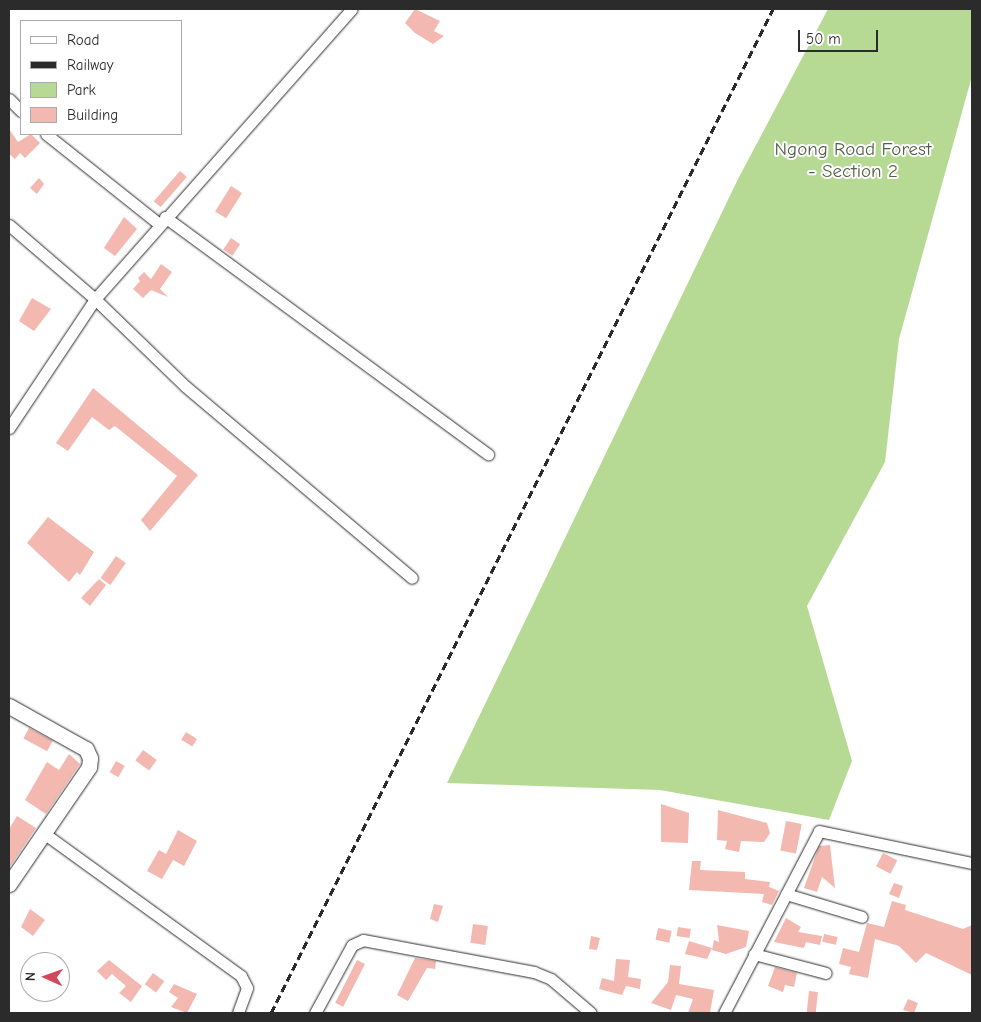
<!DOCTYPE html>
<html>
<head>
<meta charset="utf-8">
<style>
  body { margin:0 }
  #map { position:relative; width:981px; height:1022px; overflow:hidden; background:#fff; font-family:"Comic Neue",sans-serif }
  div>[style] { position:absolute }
  .green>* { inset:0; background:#b6d994 }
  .building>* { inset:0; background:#f3b8af; transform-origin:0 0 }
  .roads { filter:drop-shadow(0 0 1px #2b2b2b) drop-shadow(0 0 1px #2b2b2b) }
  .minor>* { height:11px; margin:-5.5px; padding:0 5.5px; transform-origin:5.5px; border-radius:5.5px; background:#fff }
  .secondary>* { height:15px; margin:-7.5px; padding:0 7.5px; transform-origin:7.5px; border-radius:7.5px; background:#fff }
  .rail>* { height:3px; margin-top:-1.5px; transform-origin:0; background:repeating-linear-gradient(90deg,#2b2b2b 0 8px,transparent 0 12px) }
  span { translate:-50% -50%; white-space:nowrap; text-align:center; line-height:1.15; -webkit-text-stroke:4px #fff; paint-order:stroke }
  .park-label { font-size:19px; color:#555f4a }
  .frame { position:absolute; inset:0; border:10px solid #2b2b2b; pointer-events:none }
  .legend { position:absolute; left:20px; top:20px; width:162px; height:115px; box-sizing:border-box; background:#fff; border:1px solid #aaa; margin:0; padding:6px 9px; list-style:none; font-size:15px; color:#2b2b2b }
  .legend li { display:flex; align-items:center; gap:10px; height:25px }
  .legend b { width:25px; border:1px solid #aaa }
  .north { position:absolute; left:20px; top:952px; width:50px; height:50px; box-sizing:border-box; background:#fff; border:1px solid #aaa; border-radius:50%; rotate:272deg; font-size:14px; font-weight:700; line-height:20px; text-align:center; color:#2b2b2b }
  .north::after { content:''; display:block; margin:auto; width:18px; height:22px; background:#d1495b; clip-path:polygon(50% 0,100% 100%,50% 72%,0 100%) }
  .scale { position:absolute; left:798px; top:30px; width:80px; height:22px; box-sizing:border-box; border:2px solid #2b2b2b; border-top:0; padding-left:6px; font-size:15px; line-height:18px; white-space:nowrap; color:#2b2b2b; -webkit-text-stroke:4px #fff; paint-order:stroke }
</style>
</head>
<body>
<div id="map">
  <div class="green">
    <i style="clip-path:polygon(828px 9px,972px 9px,972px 76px,899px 339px,885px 462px,807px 606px,852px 761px,829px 820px,660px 790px,447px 783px,738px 179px)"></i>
  </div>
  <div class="building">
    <i style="clip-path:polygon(415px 9px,440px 21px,434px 31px,444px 36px,433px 44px,415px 33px,405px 23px)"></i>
    <i style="clip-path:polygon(9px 129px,18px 142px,31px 134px,40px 143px,25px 158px,20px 153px,15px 159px,9px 154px)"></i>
    <i style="left:180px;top:171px;width:9px;height:40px;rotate:41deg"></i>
    <i style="clip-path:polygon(39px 178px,44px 184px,37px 194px,30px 188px)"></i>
    <i style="left:231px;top:186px;width:13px;height:30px;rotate:32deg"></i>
    <i style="clip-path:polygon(124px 217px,137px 229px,115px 256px,104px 248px)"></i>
    <i style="left:231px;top:238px;width:11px;height:14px;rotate:34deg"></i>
    <i style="clip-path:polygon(161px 264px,172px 272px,160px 289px,168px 297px,151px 290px,143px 298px,133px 289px,140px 281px,138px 278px,144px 272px,151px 279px)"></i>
    <i style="clip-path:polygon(32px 298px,51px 309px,34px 331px,19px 321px)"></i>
    <i style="clip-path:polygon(93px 388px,198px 475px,150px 531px,141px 520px,177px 476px,115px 426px,109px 430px,92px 417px,68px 451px,56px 443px)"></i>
    <i style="clip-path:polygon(48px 517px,94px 552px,80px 575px,77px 572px,69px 582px,27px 543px)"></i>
    <i style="left:116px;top:556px;width:12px;height:27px;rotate:35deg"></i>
    <i style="clip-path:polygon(99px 579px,106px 585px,90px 606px,81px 598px)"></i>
    <i style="left:29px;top:728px;width:27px;height:12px;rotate:28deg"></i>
    <i style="left:186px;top:732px;width:13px;height:9px;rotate:32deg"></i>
    <i style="left:143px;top:750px;width:17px;height:13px;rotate:36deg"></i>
    <i style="clip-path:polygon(69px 754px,80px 764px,46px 814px,25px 800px,47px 762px,59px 770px)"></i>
    <i style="left:116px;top:761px;width:10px;height:13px;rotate:29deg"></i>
    <i style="clip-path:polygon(661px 804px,689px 813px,688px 843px,661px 842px)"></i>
    <i style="clip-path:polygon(718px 810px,767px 823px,770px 833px,764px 842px,741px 841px,739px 852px,725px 849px,727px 841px,717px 840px)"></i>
    <i style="clip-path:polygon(17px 816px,36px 828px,9px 868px,9px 829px)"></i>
    <i style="left:786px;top:821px;width:16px;height:30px;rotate:11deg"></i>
    <i style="clip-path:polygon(178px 830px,197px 841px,184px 866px,173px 860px,162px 879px,147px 871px,159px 850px,166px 854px)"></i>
    <i style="clip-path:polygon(830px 845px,835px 888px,822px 877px,817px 892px,804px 888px,819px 846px)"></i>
    <i style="left:883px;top:853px;width:16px;height:15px;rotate:27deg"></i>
    <i style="clip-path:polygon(692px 861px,701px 861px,700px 870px,745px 872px,745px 879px,770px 882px,769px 887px,779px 891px,772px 905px,762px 902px,764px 894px,689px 890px)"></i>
    <i style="clip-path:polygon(894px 883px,903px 886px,899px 898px,889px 894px)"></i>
    <i style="clip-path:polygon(892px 901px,906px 905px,905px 910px,963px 929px,972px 925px,972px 975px,926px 953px,916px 963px,899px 946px,875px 939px,868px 978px,849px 974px,851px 967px,839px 964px,843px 948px,859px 952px,867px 923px,884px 927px)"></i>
    <i style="clip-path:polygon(434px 904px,443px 906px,438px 922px,430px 919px)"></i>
    <i style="clip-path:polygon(30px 909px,45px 920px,33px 936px,21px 927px)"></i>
    <i style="clip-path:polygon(786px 918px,801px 927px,798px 932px,822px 936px,820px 945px,806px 942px,804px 948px,774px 942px)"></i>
    <i style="left:473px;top:924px;width:15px;height:19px;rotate:8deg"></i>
    <i style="clip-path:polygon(717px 925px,749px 931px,746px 947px,726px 954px,712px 950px,714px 940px,719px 942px)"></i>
    <i style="left:678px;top:927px;width:13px;height:9px;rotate:9deg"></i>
    <i style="left:658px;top:928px;width:14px;height:12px;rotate:12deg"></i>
    <i style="left:824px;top:934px;width:14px;height:8px;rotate:12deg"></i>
    <i style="clip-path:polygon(591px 936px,600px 938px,597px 950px,589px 949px)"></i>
    <i style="clip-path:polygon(689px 941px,712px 948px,707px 959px,685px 954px)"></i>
    <i style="clip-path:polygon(415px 958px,436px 961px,435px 969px,427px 968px,408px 1001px,397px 995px)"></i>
    <i style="clip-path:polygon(616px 959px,630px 960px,628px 977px,641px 979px,640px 989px,626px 986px,622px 995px,599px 989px,602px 978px,614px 981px)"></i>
    <i style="clip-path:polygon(109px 960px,142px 986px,131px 1002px,119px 993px,126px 986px,112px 974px,106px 980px,97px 971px)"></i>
    <i style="left:357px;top:960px;width:9px;height:48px;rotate:27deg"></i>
    <i style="clip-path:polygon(670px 965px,681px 966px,679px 984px,714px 990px,710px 1013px,688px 1013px,693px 999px,676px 995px,671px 1010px,651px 1003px,668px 982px)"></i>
    <i style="clip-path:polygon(775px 967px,797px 973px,794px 987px,785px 985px,783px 992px,768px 986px)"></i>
    <i style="left:153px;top:973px;width:14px;height:14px;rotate:36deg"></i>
    <i style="clip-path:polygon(174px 984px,197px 994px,187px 1013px,171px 1007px,178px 998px,169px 992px)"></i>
    <i style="left:809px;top:991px;width:9px;height:22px;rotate:6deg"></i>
    <i style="clip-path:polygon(908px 999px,918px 1003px,914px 1013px,903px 1010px)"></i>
  </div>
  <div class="roads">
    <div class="minor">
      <i style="left:9px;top:99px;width:17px;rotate:45deg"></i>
      <i style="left:46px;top:134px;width:144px;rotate:38.5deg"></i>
      <i style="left:165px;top:217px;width:401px;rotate:36.3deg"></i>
      <i style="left:9px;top:225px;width:113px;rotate:40.7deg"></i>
      <i style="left:95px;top:299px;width:125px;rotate:44deg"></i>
      <i style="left:185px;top:386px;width:297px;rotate:40.2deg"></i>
      <i style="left:9px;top:428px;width:155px;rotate:-56.3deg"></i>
      <i style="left:95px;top:299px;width:387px;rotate:-48.5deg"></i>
      <i style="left:45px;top:834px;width:242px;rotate:35.9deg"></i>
      <i style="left:241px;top:976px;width:13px;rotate:63deg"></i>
      <i style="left:247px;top:988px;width:27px;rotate:110deg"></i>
      <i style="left:786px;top:894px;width:79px;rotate:16.8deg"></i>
      <i style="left:754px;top:954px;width:74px;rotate:14.8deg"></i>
      <i style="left:315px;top:1013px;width:77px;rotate:-61.4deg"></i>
      <i style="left:352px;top:945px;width:12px;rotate:-24deg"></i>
      <i style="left:363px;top:940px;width:174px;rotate:10.6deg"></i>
      <i style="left:534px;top:972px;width:18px;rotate:22deg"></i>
      <i style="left:551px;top:979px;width:52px;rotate:40.4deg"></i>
      <i style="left:724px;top:1013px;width:205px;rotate:-62.4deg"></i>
      <i style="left:819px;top:831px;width:156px;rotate:11.8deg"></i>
    </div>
    <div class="secondary">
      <i style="left:9px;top:706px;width:88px;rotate:29.2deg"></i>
      <i style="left:86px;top:749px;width:10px;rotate:66deg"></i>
      <i style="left:90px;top:758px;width:9px;rotate:96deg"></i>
      <i style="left:89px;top:767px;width:142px;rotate:124.4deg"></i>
    </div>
  </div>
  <div class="rail">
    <i style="left:271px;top:1013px;width:1123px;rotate:-63.43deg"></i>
  </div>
  <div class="park-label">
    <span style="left:853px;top:161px">Ngong Road Forest<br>- Section 2</span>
  </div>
  <div class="frame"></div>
  <ul class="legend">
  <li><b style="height:6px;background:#fff"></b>Road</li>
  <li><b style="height:6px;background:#2b2b2b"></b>Railway</li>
  <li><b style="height:14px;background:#b6d994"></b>Park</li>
  <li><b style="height:14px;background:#f3b8af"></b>Building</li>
  </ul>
  <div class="north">N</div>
  <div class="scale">50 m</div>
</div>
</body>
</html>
